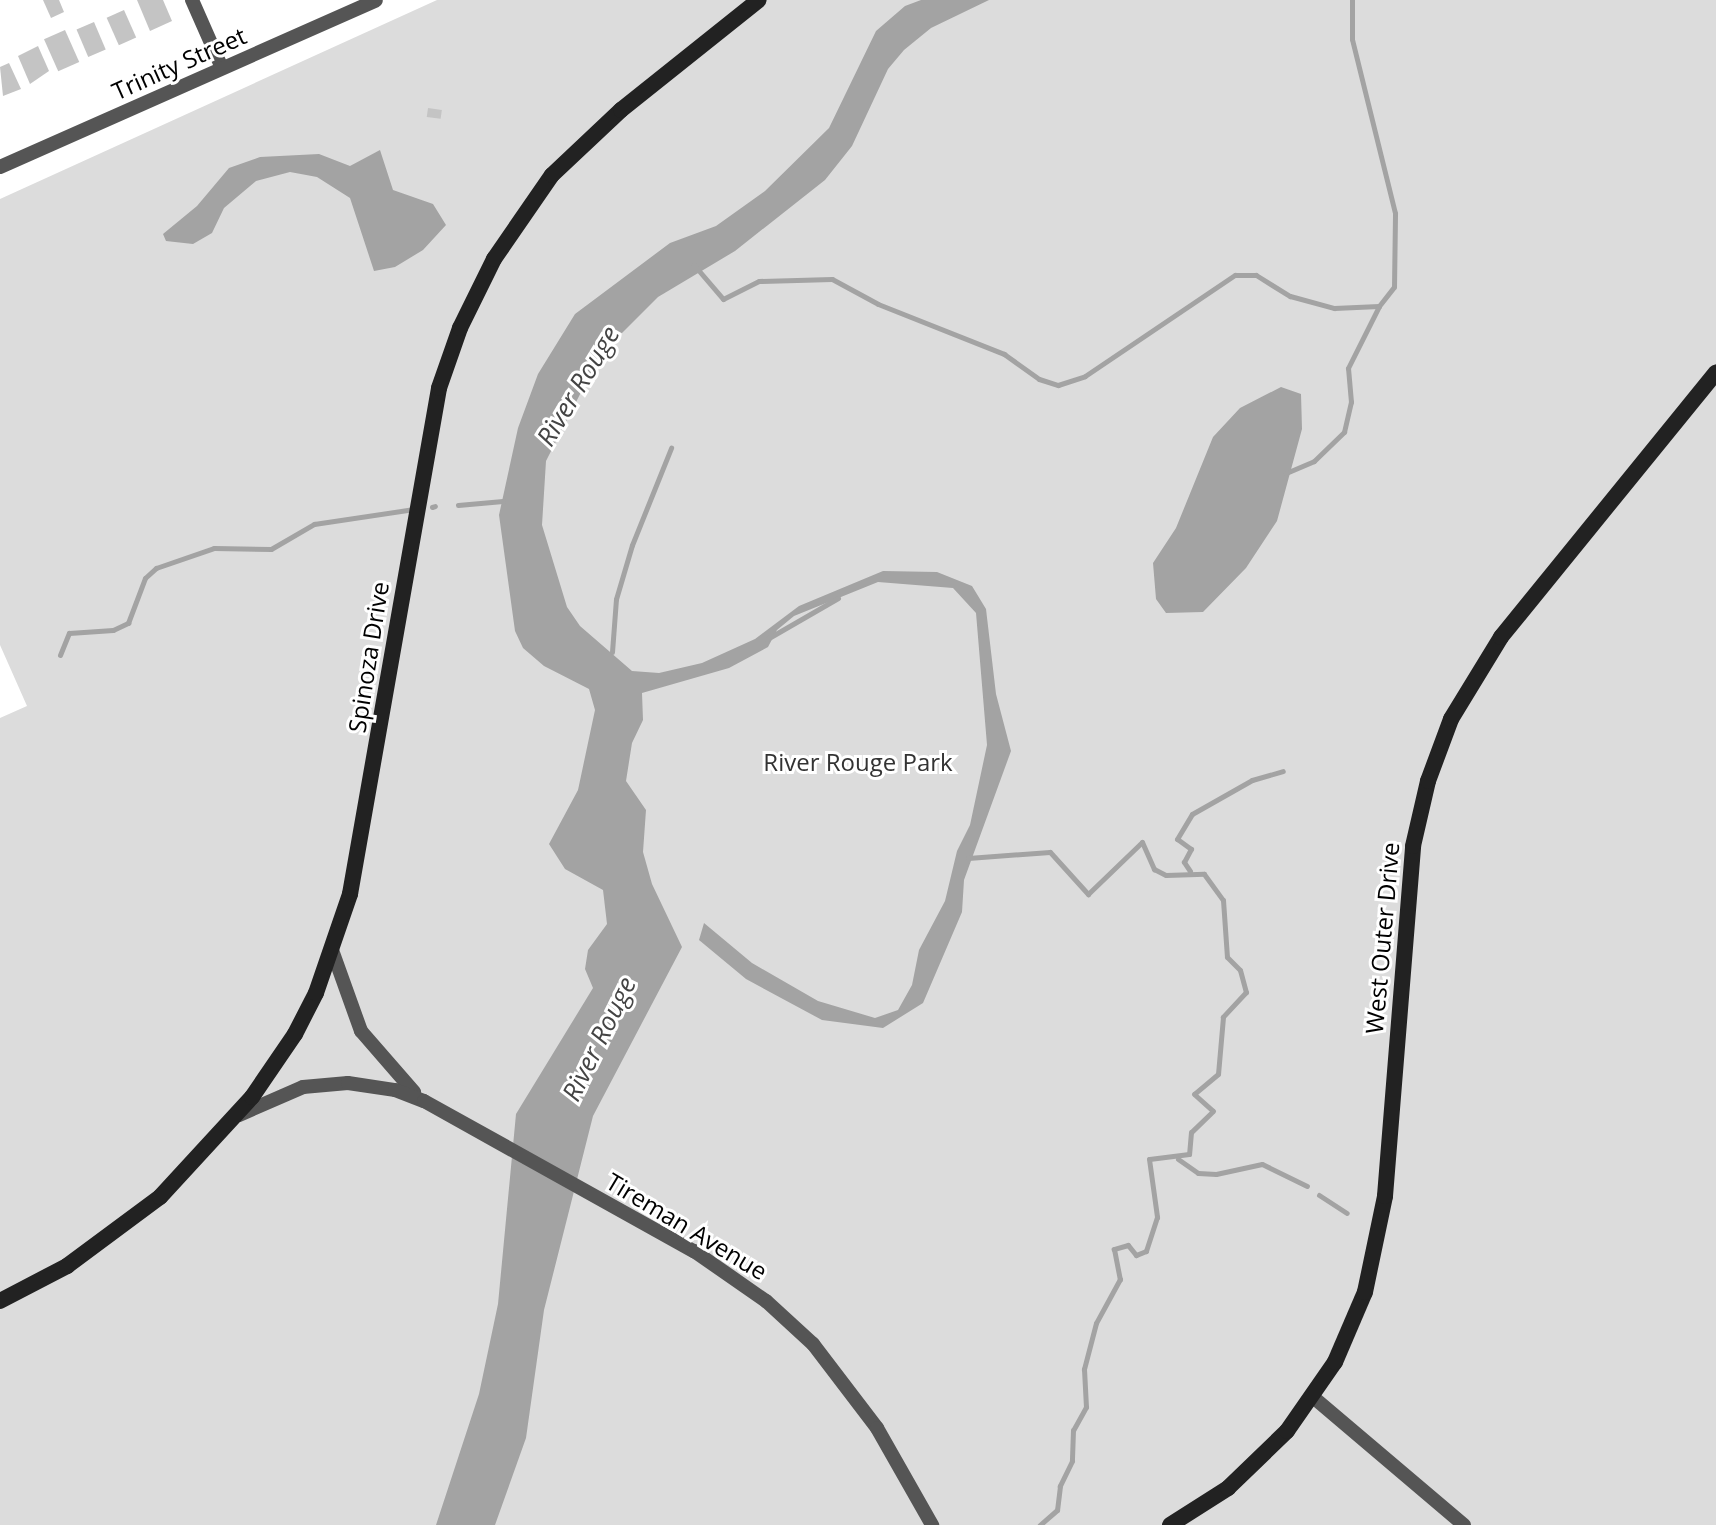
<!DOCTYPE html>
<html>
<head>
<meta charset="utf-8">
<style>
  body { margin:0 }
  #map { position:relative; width:1716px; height:1525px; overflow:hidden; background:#fff; font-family:"Open Sans",sans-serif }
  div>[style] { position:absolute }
  .green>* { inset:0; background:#dcdcdc }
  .water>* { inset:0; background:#a3a3a3 }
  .stream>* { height:5px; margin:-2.5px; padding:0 2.5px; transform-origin:2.5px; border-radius:2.5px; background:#a3a3a3 }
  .building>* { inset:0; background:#c4c4c4; transform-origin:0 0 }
  .street>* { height:14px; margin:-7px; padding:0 7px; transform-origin:7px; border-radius:7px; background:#555 }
  .secondary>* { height:16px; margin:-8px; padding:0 8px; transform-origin:8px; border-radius:8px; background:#222 }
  span { translate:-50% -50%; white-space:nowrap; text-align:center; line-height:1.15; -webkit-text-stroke:6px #fff; paint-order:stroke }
  .street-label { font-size:24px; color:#000 }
  .park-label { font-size:24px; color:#333 }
  .water-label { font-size:26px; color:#444; font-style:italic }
</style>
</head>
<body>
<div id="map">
  <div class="green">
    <i style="clip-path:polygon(437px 0,1716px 0,1716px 1525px,0 1525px,0 718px,27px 706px,0 645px,0 199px)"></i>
  </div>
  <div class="water">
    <i style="clip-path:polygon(921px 0,989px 0,931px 28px,904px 50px,888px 69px,852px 146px,825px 180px,735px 251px,658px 297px,600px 355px,546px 461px,542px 525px,567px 607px,580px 626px,632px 671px,659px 673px,702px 663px,755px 639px,799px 606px,883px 571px,937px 572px,972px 586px,986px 609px,996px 694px,1011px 751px,964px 880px,962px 912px,923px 1003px,883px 1028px,822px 1020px,746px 979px,699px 940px,704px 923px,752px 963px,818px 1001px,875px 1018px,898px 1010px,912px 985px,919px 950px,945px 901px,957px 851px,970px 825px,987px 745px,976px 613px,953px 588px,878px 582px,794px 616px,777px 630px,768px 647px,729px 668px,642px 693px,643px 720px,632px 743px,626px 781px,646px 810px,643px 852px,652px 884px,682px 947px,593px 1116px,544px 1310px,526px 1438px,495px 1525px,436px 1525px,479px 1394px,498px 1304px,516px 1114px,593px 988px,585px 969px,588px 950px,607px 924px,603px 890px,565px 869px,549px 844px,578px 790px,595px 710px,589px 689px,544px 666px,523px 648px,515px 631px,499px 515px,518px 428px,538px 374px,575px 314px,670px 243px,716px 226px,765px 191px,829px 128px,876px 31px,905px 6px)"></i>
    <i style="clip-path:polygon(380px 150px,393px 190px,433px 204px,446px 225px,423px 250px,395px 267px,374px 271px,350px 198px,317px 177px,290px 172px,256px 181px,224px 208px,212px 233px,193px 244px,166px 241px,163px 234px,197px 206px,229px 168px,260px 157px,319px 154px,350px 166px)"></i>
    <i style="clip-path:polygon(1281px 387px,1301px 394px,1302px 429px,1277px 521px,1246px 568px,1203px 612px,1166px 613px,1156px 599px,1153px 563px,1176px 528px,1213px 437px,1240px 408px)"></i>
  </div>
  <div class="stream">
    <i style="left:694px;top:265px;width:45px;rotate:49.5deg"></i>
    <i style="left:723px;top:299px;width:40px;rotate:-26.6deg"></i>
    <i style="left:759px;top:281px;width:73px;rotate:-1.6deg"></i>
    <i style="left:832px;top:279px;width:52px;rotate:28.5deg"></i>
    <i style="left:878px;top:304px;width:136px;rotate:21.6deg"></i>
    <i style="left:1004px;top:354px;width:43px;rotate:35.5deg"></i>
    <i style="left:1039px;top:379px;width:20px;rotate:18deg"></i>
    <i style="left:1058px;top:385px;width:28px;rotate:-18deg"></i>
    <i style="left:1085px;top:376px;width:181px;rotate:-34deg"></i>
    <i style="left:1235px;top:275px;width:21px"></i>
    <i style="left:1256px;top:275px;width:40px;rotate:32deg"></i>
    <i style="left:1290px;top:296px;width:46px;rotate:15.3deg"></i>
    <i style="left:1334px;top:308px;width:45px;rotate:-2.5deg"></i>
    <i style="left:1379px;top:306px;width:24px;rotate:-52deg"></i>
    <i style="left:1394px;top:287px;width:74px;rotate:-89.2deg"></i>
    <i style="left:1395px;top:213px;width:179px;rotate:-103.9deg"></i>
    <i style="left:1352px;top:39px;width:39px;rotate:-90deg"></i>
    <i style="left:1286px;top:473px;width:30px;rotate:-23deg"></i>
    <i style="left:1314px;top:461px;width:42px;rotate:-44deg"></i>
    <i style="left:1344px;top:432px;width:31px;rotate:-77deg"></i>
    <i style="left:1351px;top:402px;width:34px;rotate:-95deg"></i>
    <i style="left:1348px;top:368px;width:69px;rotate:-63.4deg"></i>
    <i style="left:458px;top:505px;width:45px;rotate:-5.1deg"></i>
    <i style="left:432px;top:507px;width:3px;rotate:-18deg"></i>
    <i style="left:767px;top:639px;width:82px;rotate:-30deg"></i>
    <i style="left:612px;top:652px;width:53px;rotate:-85.7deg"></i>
    <i style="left:616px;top:599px;width:56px;rotate:-73.5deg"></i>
    <i style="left:632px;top:545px;width:105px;rotate:-68.1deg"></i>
    <i style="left:60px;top:655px;width:24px;rotate:-68deg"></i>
    <i style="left:69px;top:633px;width:44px;rotate:-3.9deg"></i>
    <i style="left:113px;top:630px;width:17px;rotate:-25deg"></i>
    <i style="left:128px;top:623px;width:48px;rotate:-69.3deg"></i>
    <i style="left:145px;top:578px;width:15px;rotate:-42deg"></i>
    <i style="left:156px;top:568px;width:61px;rotate:-19deg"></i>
    <i style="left:214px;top:548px;width:57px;rotate:1deg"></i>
    <i style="left:271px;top:549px;width:50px;rotate:-30.2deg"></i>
    <i style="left:314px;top:524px;width:101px;rotate:-8.5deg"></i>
    <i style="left:968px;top:858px;width:82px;rotate:-4.2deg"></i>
    <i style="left:1050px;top:852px;width:57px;rotate:47.9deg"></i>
    <i style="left:1088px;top:894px;width:75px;rotate:-43.9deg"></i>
    <i style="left:1142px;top:842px;width:30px;rotate:66deg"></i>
    <i style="left:1154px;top:869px;width:13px;rotate:27deg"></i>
    <i style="left:1166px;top:875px;width:38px;rotate:-2deg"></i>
    <i style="left:1204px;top:874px;width:32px;rotate:54deg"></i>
    <i style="left:1223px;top:900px;width:57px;rotate:86deg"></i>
    <i style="left:1227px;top:957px;width:18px;rotate:45deg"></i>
    <i style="left:1240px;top:970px;width:23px;rotate:75deg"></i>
    <i style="left:1246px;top:992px;width:34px;rotate:133deg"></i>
    <i style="left:1223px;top:1017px;width:57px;rotate:95deg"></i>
    <i style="left:1218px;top:1074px;width:31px;rotate:140deg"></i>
    <i style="left:1194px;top:1094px;width:25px;rotate:42deg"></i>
    <i style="left:1213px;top:1111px;width:30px;rotate:136deg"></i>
    <i style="left:1191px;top:1132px;width:22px;rotate:95deg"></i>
    <i style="left:1189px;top:1154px;width:40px;rotate:172.9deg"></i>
    <i style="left:1149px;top:1159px;width:59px;rotate:82.1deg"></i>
    <i style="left:1157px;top:1217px;width:36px;rotate:108deg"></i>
    <i style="left:1146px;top:1251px;width:11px;rotate:158deg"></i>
    <i style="left:1136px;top:1255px;width:13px;rotate:-129deg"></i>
    <i style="left:1128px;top:1245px;width:15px;rotate:164deg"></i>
    <i style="left:1114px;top:1249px;width:31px;rotate:79deg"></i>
    <i style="left:1120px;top:1279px;width:50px;rotate:118.6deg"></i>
    <i style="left:1096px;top:1323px;width:48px;rotate:104.6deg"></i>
    <i style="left:1084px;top:1369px;width:38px;rotate:87deg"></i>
    <i style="left:1086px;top:1407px;width:26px;rotate:119deg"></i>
    <i style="left:1073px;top:1430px;width:31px;rotate:92deg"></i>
    <i style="left:1072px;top:1461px;width:28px;rotate:116deg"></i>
    <i style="left:1060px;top:1486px;width:24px;rotate:97deg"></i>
    <i style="left:1057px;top:1510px;width:23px;rotate:139deg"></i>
    <i style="left:1190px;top:871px;width:11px;rotate:-124deg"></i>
    <i style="left:1184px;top:862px;width:15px;rotate:-62deg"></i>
    <i style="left:1191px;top:849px;width:17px;rotate:-144deg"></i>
    <i style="left:1177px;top:839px;width:29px;rotate:-59deg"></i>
    <i style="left:1192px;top:814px;width:69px;rotate:-29.5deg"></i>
    <i style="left:1252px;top:780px;width:32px;rotate:-16deg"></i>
    <i style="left:1178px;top:1159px;width:24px;rotate:35deg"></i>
    <i style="left:1198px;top:1173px;width:18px;rotate:3deg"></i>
    <i style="left:1216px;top:1174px;width:47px;rotate:-12.3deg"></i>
    <i style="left:1262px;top:1164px;width:50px;rotate:26.1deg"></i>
    <i style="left:1319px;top:1195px;width:33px;rotate:33deg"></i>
  </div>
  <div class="building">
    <i style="clip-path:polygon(43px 0,59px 0,64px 12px,51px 18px)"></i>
    <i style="clip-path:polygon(137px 0,163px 0,172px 21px,150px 31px)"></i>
    <i style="left:124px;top:10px;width:30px;height:19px;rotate:66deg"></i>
    <i style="left:94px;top:22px;width:30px;height:19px;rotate:67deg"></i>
    <i style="left:65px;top:30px;width:35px;height:23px;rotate:66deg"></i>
    <i style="clip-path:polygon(38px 46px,49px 71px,30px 84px,18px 56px)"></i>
    <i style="clip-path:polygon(9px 63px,21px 89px,3px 96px,0 67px)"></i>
    <i style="left:428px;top:108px;width:14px;height:9px;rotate:8deg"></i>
  </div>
  <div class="street">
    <i style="left:192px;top:0;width:74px;rotate:66.2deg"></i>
    <i style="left:0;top:167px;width:411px;rotate:-23.9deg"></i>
    <i style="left:332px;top:950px;width:86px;rotate:70.3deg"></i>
    <i style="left:361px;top:1031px;width:81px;rotate:49deg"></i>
    <i style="left:239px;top:1115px;width:70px;rotate:-23.6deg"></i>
    <i style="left:303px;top:1087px;width:45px;rotate:-5.1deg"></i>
    <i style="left:348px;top:1083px;width:48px;rotate:8.5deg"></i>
    <i style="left:395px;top:1090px;width:31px;rotate:21deg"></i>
    <i style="left:424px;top:1101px;width:309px;rotate:29.1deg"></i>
    <i style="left:694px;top:1251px;width:88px;rotate:34.8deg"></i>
    <i style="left:766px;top:1301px;width:64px;rotate:42.5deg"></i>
    <i style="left:813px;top:1344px;width:106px;rotate:52.7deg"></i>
    <i style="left:877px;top:1428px;width:112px;rotate:60.4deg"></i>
    <i style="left:1313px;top:1397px;width:198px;rotate:40.3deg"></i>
  </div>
  <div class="secondary">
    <i style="left:0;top:1301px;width:76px;rotate:-27.6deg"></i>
    <i style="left:67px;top:1266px;width:116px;rotate:-36.6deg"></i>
    <i style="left:160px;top:1197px;width:136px;rotate:-47.4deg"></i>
    <i style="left:252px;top:1097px;width:76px;rotate:-55.7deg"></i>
    <i style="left:295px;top:1034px;width:46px;rotate:-62.9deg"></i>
    <i style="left:316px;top:993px;width:105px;rotate:-71deg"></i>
    <i style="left:350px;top:894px;width:514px;rotate:-80.02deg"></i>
    <i style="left:439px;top:388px;width:64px;rotate:-70.7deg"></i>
    <i style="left:460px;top:328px;width:77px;rotate:-63.8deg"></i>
    <i style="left:494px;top:259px;width:102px;rotate:-55.4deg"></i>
    <i style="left:552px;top:175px;width:95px;rotate:-43.3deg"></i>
    <i style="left:621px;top:110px;width:176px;rotate:-38.6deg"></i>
    <i style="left:1170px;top:1525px;width:69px;rotate:-32.5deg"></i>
    <i style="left:1228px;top:1488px;width:82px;rotate:-44deg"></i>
    <i style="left:1287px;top:1431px;width:84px;rotate:-55.2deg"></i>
    <i style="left:1335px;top:1362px;width:76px;rotate:-66.8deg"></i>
    <i style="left:1365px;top:1292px;width:98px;rotate:-78.2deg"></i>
    <i style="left:1385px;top:1196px;width:351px;rotate:-85.4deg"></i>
    <i style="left:1413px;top:846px;width:67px;rotate:-77deg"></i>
    <i style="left:1428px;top:781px;width:66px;rotate:-69.6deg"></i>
    <i style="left:1451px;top:719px;width:96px;rotate:-58.6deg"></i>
    <i style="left:1501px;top:637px;width:341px;rotate:-50.9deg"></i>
  </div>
  <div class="street-label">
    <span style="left:179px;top:63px;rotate:-24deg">Trinity Street</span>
    <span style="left:368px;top:657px;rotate:-81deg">Spinoza Drive</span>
    <span style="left:1382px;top:938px;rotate:-85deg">West Outer Drive</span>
    <span style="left:687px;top:1226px;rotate:31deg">Tireman Avenue</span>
  </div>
  <div class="park-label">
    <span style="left:858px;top:762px">River Rouge Park</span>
  </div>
  <div class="water-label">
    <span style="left:578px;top:386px;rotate:-59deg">River Rouge</span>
    <span style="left:599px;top:1039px;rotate:-64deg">River Rouge</span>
  </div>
</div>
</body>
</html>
